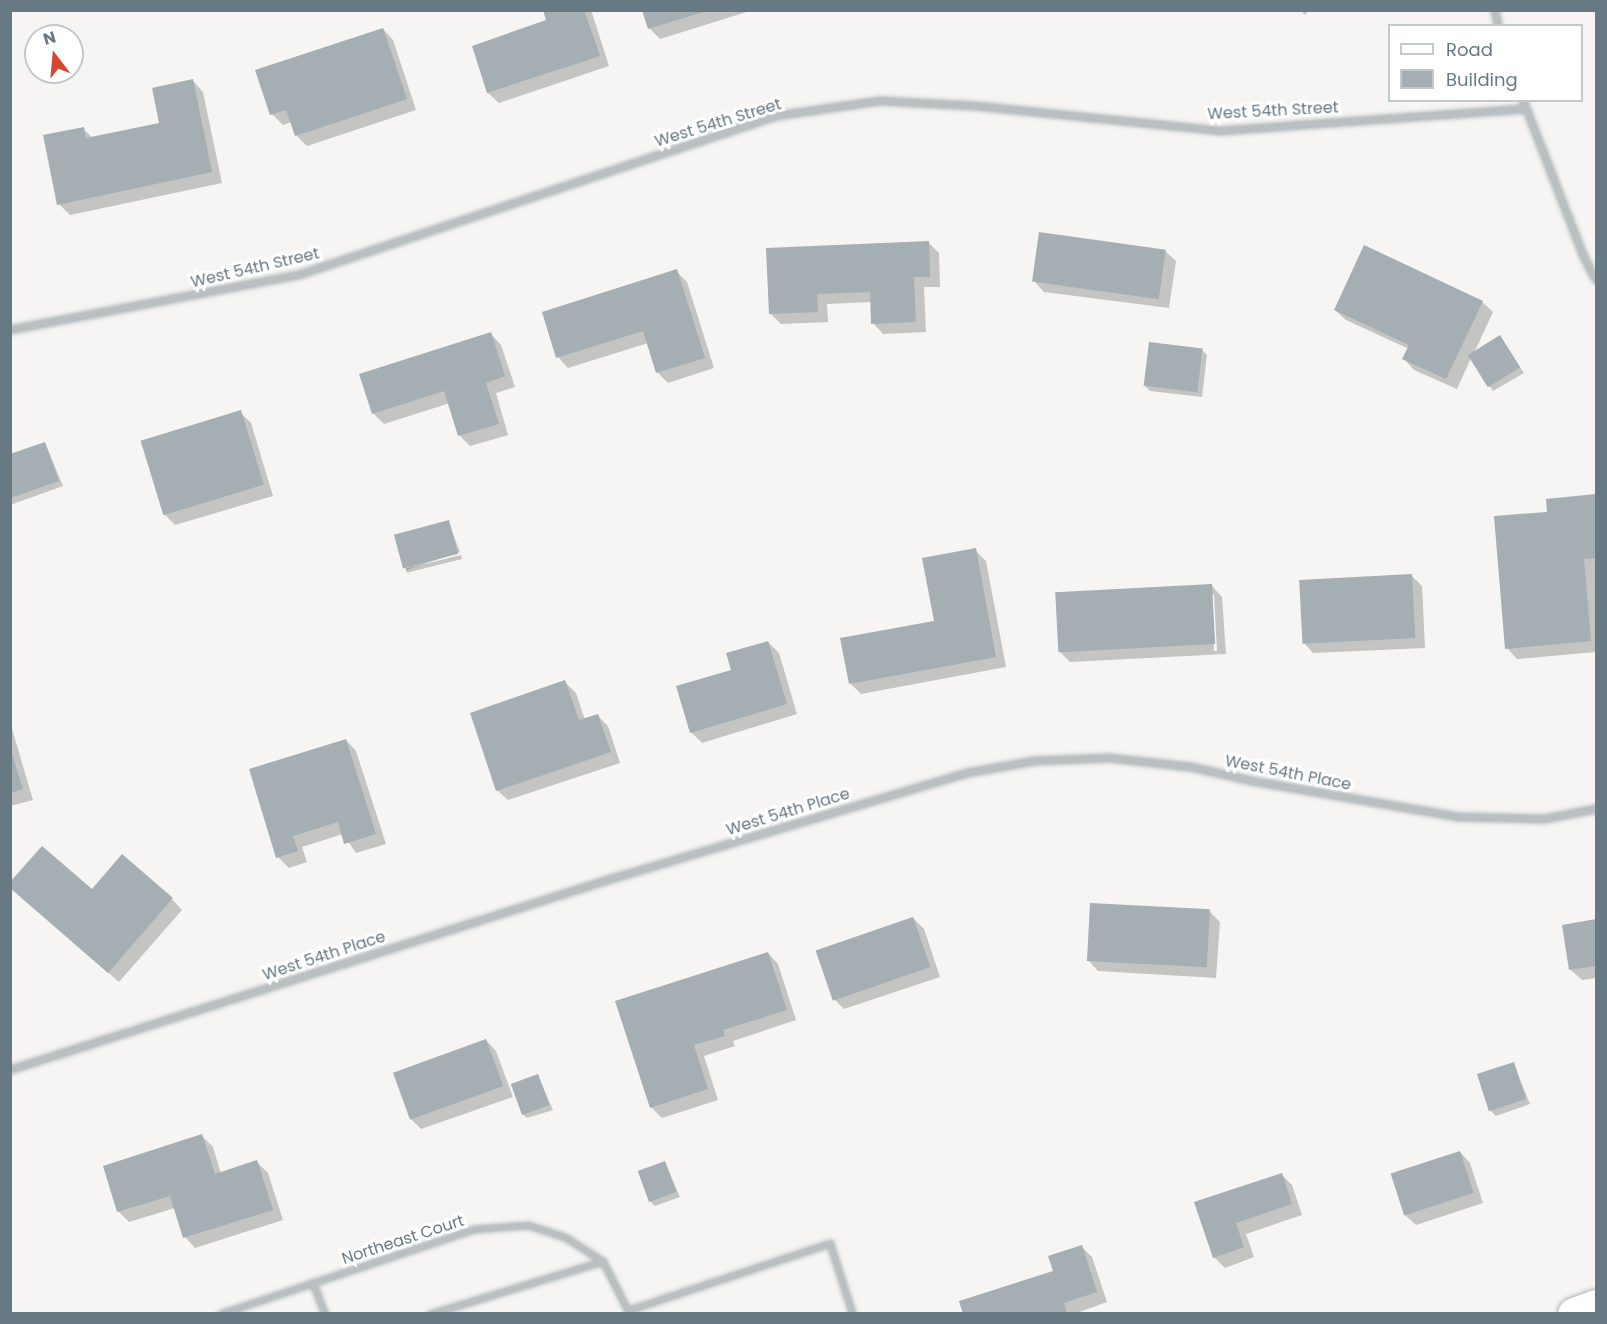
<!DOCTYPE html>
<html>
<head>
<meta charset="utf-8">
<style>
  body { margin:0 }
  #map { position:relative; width:1607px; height:1324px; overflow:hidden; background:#f6f5f3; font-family:Poppins,sans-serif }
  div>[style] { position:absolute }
  .shadow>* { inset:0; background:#0003; transform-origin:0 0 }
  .building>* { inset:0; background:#a5aeb2; transform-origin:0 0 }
  .roads { filter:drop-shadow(0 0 2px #afb6b9) drop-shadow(0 0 2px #afb6b9) }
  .lane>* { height:4.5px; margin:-2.25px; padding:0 2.25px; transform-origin:2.25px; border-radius:2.25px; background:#bac0c2 }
  .street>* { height:6px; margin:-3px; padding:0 3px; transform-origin:3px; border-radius:3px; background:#bac0c2 }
  .secondary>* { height:33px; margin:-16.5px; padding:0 16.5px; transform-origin:16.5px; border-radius:16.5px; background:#fff }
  span { translate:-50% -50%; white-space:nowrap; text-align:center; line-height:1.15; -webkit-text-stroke:6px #fff; paint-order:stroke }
  .street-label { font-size:16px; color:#677982 }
  .frame { position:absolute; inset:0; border:12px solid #677982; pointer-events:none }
  .legend { position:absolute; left:1388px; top:24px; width:195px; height:78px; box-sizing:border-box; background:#fff; border:2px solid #c2c9cd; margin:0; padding:8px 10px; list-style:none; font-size:18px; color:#677982 }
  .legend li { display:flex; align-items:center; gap:12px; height:30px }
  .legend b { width:30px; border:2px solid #c2c9cd }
  .north { position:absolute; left:24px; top:24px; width:60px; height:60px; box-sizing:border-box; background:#fff; border:2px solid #c2c9cd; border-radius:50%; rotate:344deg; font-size:16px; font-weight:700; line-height:24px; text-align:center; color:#677982 }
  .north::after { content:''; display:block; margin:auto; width:21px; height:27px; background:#d64632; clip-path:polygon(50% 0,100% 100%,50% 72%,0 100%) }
</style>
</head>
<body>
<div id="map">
  <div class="shadow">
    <i style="clip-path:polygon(545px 10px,591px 10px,609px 66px,499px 103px,488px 93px,473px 47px,548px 21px)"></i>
    <i style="clip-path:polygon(644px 10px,753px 10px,660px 39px,649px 28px)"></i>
    <i style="clip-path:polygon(1300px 10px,1309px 10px,1305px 15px)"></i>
    <i style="clip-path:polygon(383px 29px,393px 40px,416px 110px,307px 146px,296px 135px,292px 122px,283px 125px,272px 114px)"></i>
    <i style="clip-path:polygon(193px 81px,203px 92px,222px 183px,70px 215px,59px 204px,83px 129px,93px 138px,161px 124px)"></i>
    <i style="clip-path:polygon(928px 242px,939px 253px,940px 287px,924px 287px,926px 332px,883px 334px,873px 323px,872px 302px,827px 304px,828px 322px,781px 324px,770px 313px)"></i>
    <i style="clip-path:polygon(1165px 251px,1176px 261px,1169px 308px,1044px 292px,1034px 281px)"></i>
    <i style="clip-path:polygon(676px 271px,687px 282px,714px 368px,668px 383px,657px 372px,648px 343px,568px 368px,558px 357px)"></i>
    <i style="clip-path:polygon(1482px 302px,1493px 312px,1474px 353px,1500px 337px,1524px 373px,1493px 391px,1471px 358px,1457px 389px,1414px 370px,1404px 359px,1409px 349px,1346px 320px,1335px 310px)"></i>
    <i style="clip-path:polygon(491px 334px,501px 345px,515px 387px,496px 393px,508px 435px,470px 446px,460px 436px,450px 403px,384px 424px,373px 413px)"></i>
    <i style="clip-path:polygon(1202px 350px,1207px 355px,1202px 397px,1150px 391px,1145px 386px)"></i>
    <i style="clip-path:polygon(240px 412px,251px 423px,273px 496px,175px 525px,165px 515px)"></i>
    <i style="clip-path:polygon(45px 443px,63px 486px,10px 505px,10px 455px)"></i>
    <i style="clip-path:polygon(1596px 496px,1596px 652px,1517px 659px,1507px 648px,1549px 513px,1548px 500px)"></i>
    <i style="clip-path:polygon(448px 521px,460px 552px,406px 570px,396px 535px)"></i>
    <i style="clip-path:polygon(975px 550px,986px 561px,1006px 667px,861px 694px,851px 684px,936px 622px)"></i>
    <i style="left:461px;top:555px;width:4px;height:57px;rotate:76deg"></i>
    <i style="clip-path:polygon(1411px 575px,1422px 586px,1425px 648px,1313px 653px,1303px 642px)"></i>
    <i style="clip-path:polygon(evenodd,1212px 586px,1222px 597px,1226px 654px,1070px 662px,1059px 651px,1212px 586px,1211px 595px,1214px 595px,1217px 651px,1214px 651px,1211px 595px)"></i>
    <i style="clip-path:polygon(768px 642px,779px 653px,797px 714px,702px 743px,691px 732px,733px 671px)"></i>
    <i style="clip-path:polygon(565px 682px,576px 693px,585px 720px,598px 716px,608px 726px,620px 763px,508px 800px,497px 790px)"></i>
    <i style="clip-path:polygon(10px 722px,33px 800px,10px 806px)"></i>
    <i style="clip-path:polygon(346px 740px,356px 751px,386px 844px,356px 853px,343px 834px,302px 847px,307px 862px,289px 868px,278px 857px)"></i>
    <i style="clip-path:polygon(92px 891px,172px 899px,182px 910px,119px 982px,20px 896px)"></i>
    <i style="clip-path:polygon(1209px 911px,1220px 922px,1216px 978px,1098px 971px,1088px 960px)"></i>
    <i style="clip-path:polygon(913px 918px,924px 929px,940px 977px,844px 1009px,833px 998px)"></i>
    <i style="clip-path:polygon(1596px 921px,1596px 978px,1582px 980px,1571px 970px,1564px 926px)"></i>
    <i style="clip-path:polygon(768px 953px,778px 964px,796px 1020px,733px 1041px,735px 1046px,704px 1056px,718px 1100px,662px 1118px,651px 1107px,617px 1002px)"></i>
    <i style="clip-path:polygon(486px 1040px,496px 1051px,513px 1097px,421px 1129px,410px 1118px)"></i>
    <i style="clip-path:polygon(1513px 1063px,1530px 1104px,1496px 1116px,1491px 1111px)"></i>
    <i style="clip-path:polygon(538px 1075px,553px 1110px,527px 1118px,522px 1113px)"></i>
    <i style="clip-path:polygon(202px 1136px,213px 1147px,221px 1174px,257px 1162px,268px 1173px,283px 1220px,195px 1248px,185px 1237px,175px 1208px,129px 1222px,118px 1211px)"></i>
    <i style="clip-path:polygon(1460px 1152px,1470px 1163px,1483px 1203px,1416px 1225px,1405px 1215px)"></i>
    <i style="clip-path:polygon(665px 1162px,680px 1197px,655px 1206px,650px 1201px)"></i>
    <i style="clip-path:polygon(1281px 1174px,1292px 1185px,1302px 1215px,1246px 1234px,1254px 1257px,1225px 1268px,1214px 1257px,1196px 1203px)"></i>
    <i style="clip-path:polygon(1082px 1247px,1092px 1257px,1107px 1302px,1074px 1314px,964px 1314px,1055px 1272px)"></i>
  </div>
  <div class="building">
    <i style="clip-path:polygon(543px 10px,584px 10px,600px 56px,487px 93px,472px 46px,546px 20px)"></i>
    <i style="clip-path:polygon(642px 10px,706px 10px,706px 11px,648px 29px)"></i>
    <i style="clip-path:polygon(383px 28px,407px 99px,295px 136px,286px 110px,270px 115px,255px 70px)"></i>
    <i style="clip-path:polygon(193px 79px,212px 172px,57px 205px,43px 135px,84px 127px,86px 138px,159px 123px,152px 88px)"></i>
    <i style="left:1039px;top:232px;width:128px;height:50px;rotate:8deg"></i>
    <i style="clip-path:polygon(929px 241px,930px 277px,914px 277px,916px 322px,871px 324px,870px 292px,817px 294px,818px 312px,769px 314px,766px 248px)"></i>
    <i style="clip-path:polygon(1364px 245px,1483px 301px,1446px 379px,1402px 359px,1409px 345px,1334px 310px)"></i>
    <i style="clip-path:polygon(677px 269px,705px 358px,656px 373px,643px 331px,556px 358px,542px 312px)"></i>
    <i style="clip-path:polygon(491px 332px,505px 376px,486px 383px,499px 424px,458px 436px,444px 391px,372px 414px,359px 374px)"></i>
    <i style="left:1500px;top:335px;width:38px;height:38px;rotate:58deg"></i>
    <i style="left:1149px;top:342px;width:54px;height:44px;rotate:7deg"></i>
    <i style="left:241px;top:410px;width:78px;height:105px;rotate:73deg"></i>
    <i style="clip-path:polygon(45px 442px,59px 481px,10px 498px,10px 454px)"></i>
    <i style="clip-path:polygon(1596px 494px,1596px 558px,1584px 559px,1591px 641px,1505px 649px,1494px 516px,1547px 512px,1546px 499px)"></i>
    <i style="left:449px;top:520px;width:35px;height:57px;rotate:75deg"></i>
    <i style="clip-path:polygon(976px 548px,996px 657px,849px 684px,840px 638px,934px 621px,922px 558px)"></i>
    <i style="left:1412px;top:574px;width:64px;height:113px;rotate:87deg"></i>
    <i style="left:1212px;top:584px;width:60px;height:157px;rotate:87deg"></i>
    <i style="clip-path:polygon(768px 641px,787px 704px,690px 733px,676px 686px,731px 670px,726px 653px)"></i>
    <i style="clip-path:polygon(565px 680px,579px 720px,598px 714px,611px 752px,496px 791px,470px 713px)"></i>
    <i style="clip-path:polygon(346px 739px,376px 834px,344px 844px,338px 822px,293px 836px,298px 851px,276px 858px,249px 769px)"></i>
    <i style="clip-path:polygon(10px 748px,23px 789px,10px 793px)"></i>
    <i style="clip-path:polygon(42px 846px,92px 889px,122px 854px,173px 898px,108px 973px,10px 888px,10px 882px)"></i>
    <i style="left:1090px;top:903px;width:120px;height:58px;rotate:3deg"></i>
    <i style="left:913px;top:917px;width:53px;height:103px;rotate:71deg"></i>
    <i style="clip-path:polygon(1596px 919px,1596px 966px,1569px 970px,1562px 925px)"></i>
    <i style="clip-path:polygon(768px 952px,787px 1010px,723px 1030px,725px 1036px,694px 1045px,708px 1089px,650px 1108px,615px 1001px)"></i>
    <i style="left:486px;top:1039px;width:50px;height:99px;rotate:70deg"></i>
    <i style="left:1514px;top:1062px;width:39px;height:39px;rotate:72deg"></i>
    <i style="left:538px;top:1074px;width:33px;height:29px;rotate:70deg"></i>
    <i style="clip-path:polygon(202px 1134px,215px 1174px,257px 1160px,273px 1210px,183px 1238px,170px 1196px,117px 1212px,103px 1166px)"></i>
    <i style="left:1460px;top:1151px;width:44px;height:73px;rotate:72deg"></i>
    <i style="left:665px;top:1161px;width:33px;height:29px;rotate:70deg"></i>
    <i style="clip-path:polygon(1282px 1173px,1292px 1204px,1236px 1223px,1244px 1247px,1213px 1258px,1194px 1202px)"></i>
    <i style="clip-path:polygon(1082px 1245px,1097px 1292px,1064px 1303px,1067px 1314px,963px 1314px,959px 1301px,1053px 1271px,1048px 1256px)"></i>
  </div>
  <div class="roads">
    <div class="lane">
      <i style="left:313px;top:1282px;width:34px;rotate:69deg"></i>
      <i style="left:629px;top:1310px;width:212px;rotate:-18.4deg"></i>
      <i style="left:830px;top:1243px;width:75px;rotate:72.1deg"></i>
      <i style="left:220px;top:1314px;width:268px;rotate:-18.5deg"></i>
      <i style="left:474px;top:1229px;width:54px;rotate:-4.2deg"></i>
      <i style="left:528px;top:1225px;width:39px;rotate:18deg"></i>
      <i style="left:565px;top:1237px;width:45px;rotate:32.3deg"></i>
      <i style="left:603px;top:1261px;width:59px;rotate:63deg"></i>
      <i style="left:430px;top:1314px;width:181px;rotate:-17deg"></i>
    </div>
    <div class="street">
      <i style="left:1495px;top:10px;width:16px;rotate:79deg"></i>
      <i style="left:1523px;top:100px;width:166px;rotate:68.8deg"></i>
      <i style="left:1583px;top:255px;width:28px;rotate:63deg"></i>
      <i style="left:10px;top:330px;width:294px;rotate:-10.8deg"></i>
      <i style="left:299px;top:275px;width:503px;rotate:-18.43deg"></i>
      <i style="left:776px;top:116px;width:105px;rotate:-8.2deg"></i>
      <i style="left:880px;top:101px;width:95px;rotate:3deg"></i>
      <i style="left:975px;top:106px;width:246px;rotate:5.8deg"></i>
      <i style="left:1220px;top:131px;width:307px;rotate:-4.1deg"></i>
      <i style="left:10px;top:1070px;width:627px;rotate:-17.63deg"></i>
      <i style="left:608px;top:880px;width:375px;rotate:-16.6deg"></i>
      <i style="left:967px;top:773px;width:69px;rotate:-10deg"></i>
      <i style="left:1035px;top:761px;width:74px;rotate:-2.3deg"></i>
      <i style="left:1109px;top:758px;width:82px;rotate:6.3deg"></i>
      <i style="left:1191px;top:767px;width:63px;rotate:12.9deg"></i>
      <i style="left:1252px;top:781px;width:209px;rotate:9.9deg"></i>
      <i style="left:1458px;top:817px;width:87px;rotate:1.3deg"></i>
      <i style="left:1545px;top:819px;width:52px;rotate:-11.1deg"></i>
    </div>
    <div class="secondary">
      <i style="left:1574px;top:1314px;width:23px;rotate:-20deg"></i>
    </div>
  </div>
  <div class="street-label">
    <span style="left:1273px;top:111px;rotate:-3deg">West 54th Street</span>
    <span style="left:718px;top:123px;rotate:-17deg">West 54th Street</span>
    <span style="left:255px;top:268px;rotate:-13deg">West 54th Street</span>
    <span style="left:1288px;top:773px;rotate:11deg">West 54th Place</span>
    <span style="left:788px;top:812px;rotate:-17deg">West 54th Place</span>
    <span style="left:324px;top:956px;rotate:-18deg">West 54th Place</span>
    <span style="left:403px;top:1240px;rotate:-18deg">Northeast Court</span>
  </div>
  <div class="frame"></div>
  <ul class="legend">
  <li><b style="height:8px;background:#fff"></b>Road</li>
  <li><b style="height:16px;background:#a5aeb2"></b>Building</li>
  </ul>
  <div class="north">N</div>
</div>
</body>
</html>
